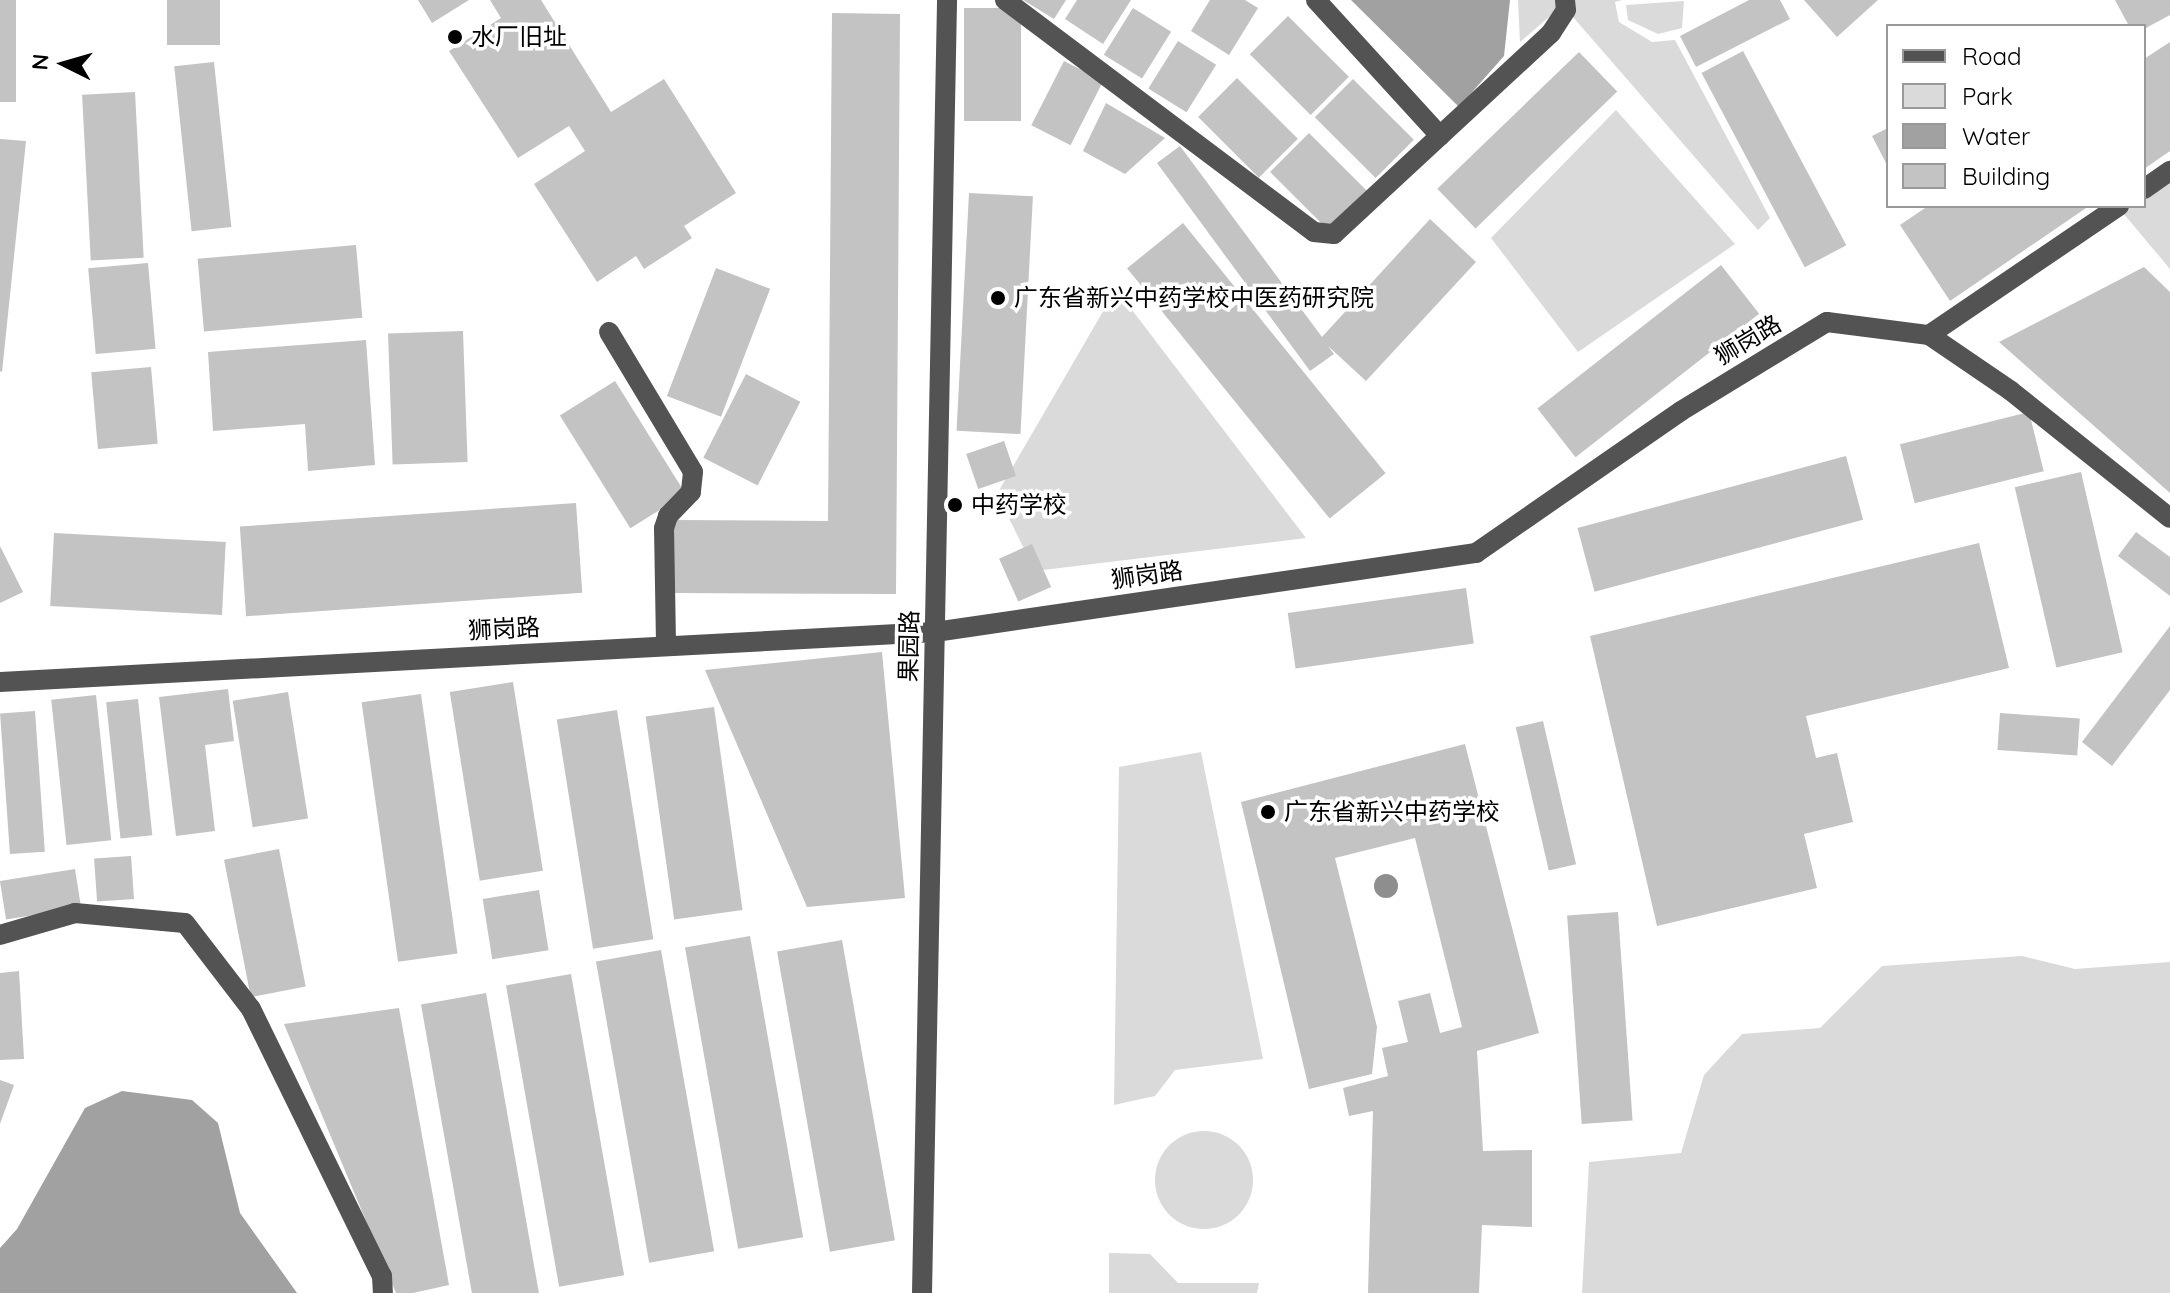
<!DOCTYPE html>
<html>
<head>
<meta charset="utf-8">
<style>
  body { margin:0 }
  #map { position:relative; width:2170px; height:1293px; overflow:hidden; background:#fff; font-family:Quicksand,"Noto Sans SC",sans-serif }
  div>[style] { position:absolute }
  .green>* { inset:0; background:#dadada }
  .round { border-radius:50% }
  .water>* { inset:0; background:#a1a1a1 }
  .building>* { inset:0; background:#c3c3c3; transform-origin:0 0 }
  .minor>* { height:20px; margin:-10px; padding:0 10px; transform-origin:10px; border-radius:10px; background:#535353 }
  .trees>* { width:24px; height:24px; margin:-12px; border-radius:50%; background:#8e8e8e }
  .dots>* { width:22px; height:22px; translate:-50% -50%; box-sizing:border-box; border:4px solid #fff; border-radius:50% }
  span { translate:-50% -50%; white-space:nowrap; text-align:center; line-height:1.15; -webkit-text-stroke:7px #fff; paint-order:stroke }
  .poi-label { font-size:24px; color:#000 }
  .left { translate:0 -50%; text-align:left }
  .street-label { font-size:24px; color:#000 }
  .legend { position:absolute; left:1886px; top:24px; width:260px; height:184px; box-sizing:border-box; background:#fff; border:2px solid #999; margin:0; padding:10px 14px; list-style:none; font-size:24px; color:#000 }
  .legend li { display:flex; align-items:center; gap:16px; height:40px }
  .legend b { width:40px; border:2px solid #999 }
  .north { position:absolute; left:24px; top:24px; width:80px; height:80px; -webkit-text-stroke:6px #fff; paint-order:stroke; rotate:275deg; font-size:22px; font-weight:700; line-height:32px; text-align:center; color:#000 }
  .north::after { content:''; display:block; margin:auto; width:28px; height:36px; background:#000; clip-path:polygon(50% 0,100% 100%,50% 72%,0 100%) }
</style>
</head>
<body>
<div id="map">
  <div class="green">
    <i style="clip-path:polygon(1518px 0,1557px 0,1556px 11px,1520px 42px)"></i>
    <i style="clip-path:polygon(1572px 0,1622px 0,1615px 2px,1619px 22px,1652px 42px,1675px 40px,1770px 218px,1758px 230px,1573px 17px)"></i>
    <i style="clip-path:polygon(1684px 1px,1682px 28px,1658px 34px,1628px 20px,1626px 5px)"></i>
    <i style="clip-path:polygon(1616px 110px,1735px 244px,1578px 352px,1491px 238px)"></i>
    <i style="clip-path:polygon(2170px 171px,2170px 269px,2118px 207px,2144px 206px,2144px 189px)"></i>
    <i style="clip-path:polygon(1116px 289px,1306px 538px,1035px 571px,997px 494px)"></i>
    <i style="clip-path:polygon(1201px 752px,1263px 1059px,1175px 1070px,1155px 1096px,1114px 1105px,1119px 767px)"></i>
    <i style="clip-path:polygon(2022px 956px,2075px 969px,2170px 962px,2170px 1293px,1582px 1293px,1589px 1162px,1681px 1153px,1704px 1075px,1742px 1034px,1820px 1028px,1882px 966px)"></i>
    <i class="round" style="left:1155px;top:1131px;width:98px;height:98px"></i>
    <i style="clip-path:polygon(1109px 1253px,1150px 1254px,1178px 1283px,1259px 1283px,1257px 1293px,1109px 1293px)"></i>
  </div>
  <div class="water">
    <i style="clip-path:polygon(1351px 0,1510px 0,1504px 56px,1459px 107px)"></i>
    <i style="clip-path:polygon(122px 1091px,192px 1100px,218px 1123px,240px 1213px,297px 1293px,0 1293px,0 1248px,17px 1229px,85px 1108px)"></i>
  </div>
  <div class="building">
    <i style="left:0;top:0;width:16px;height:102px"></i>
    <i style="left:167px;top:0;width:53px;height:45px"></i>
    <i style="clip-path:polygon(418px 0,469px 0,432px 23px)"></i>
    <i style="clip-path:polygon(490px 0,541px 0,611px 112px,664px 79px,736px 193px,684px 226px,692px 238px,644px 269px,636px 256px,597px 282px,534px 184px,585px 151px,569px 126px,518px 158px,449px 51px,501px 18px)"></i>
    <i style="clip-path:polygon(1023px 0,1066px 0,1054px 19px)"></i>
    <i style="clip-path:polygon(1077px 0,1131px 0,1103px 44px,1065px 19px)"></i>
    <i style="clip-path:polygon(1210px 0,1245px 0,1258px 8px,1229px 55px,1191px 31px)"></i>
    <i style="clip-path:polygon(1749px 0,1780px 0,1790px 19px,1696px 67px,1680px 36px)"></i>
    <i style="clip-path:polygon(1804px 0,1878px 0,1837px 37px)"></i>
    <i style="clip-path:polygon(2115px 0,2170px 0,2170px 15px,2144px 29px,2129px 26px)"></i>
    <i style="left:964px;top:8px;width:57px;height:113px"></i>
    <i style="left:1133px;top:8px;width:45px;height:55px;rotate:32deg"></i>
    <i style="clip-path:polygon(832px 13px,900px 14px,896px 594px,674px 593px,674px 520px,828px 521px)"></i>
    <i style="left:1288px;top:16px;width:86px;height:54px;rotate:45deg"></i>
    <i style="left:1178px;top:41px;width:45px;height:56px;rotate:32deg"></i>
    <i style="clip-path:polygon(2170px 42px,2170px 151px,2144px 169px,2144px 59px)"></i>
    <i style="left:1743px;top:51px;width:220px;height:47px;rotate:62deg"></i>
    <i style="left:1579px;top:52px;width:55px;height:197px;rotate:46deg"></i>
    <i style="left:1064px;top:61px;width:44px;height:72px;rotate:27deg"></i>
    <i style="left:214px;top:62px;width:166px;height:40px;rotate:84deg"></i>
    <i style="left:1237px;top:78px;width:86px;height:55px;rotate:45deg"></i>
    <i style="left:1353px;top:79px;width:86px;height:54px;rotate:45deg"></i>
    <i style="left:135px;top:92px;width:166px;height:53px;rotate:87deg"></i>
    <i style="clip-path:polygon(1106px 103px,1165px 138px,1125px 174px,1083px 151px)"></i>
    <i style="clip-path:polygon(1888px 128px,1888px 167px,1872px 136px)"></i>
    <i style="left:1309px;top:133px;width:86px;height:55px;rotate:45deg"></i>
    <i style="clip-path:polygon(0 139px,26px 141px,2px 372px,0 371px)"></i>
    <i style="clip-path:polygon(1180px 146px,1322px 337px,1430px 219px,1476px 262px,1366px 381px,1328px 346px,1334px 354px,1310px 371px,1157px 163px)"></i>
    <i style="left:969px;top:193px;width:64px;height:238px;rotate:3deg"></i>
    <i style="clip-path:polygon(1928px 206px,2089px 206px,1950px 301px,1900px 225px)"></i>
    <i style="left:1183px;top:223px;width:322px;height:72px;rotate:51deg"></i>
    <i style="left:356px;top:245px;width:73px;height:159px;rotate:85deg"></i>
    <i style="left:148px;top:263px;width:86px;height:60px;rotate:85deg"></i>
    <i style="left:1721px;top:265px;width:62px;height:233px;rotate:52deg"></i>
    <i style="clip-path:polygon(2144px 267px,2170px 292px,2170px 493px,1999px 342px)"></i>
    <i style="left:716px;top:268px;width:58px;height:137px;rotate:21deg"></i>
    <i style="left:463px;top:331px;width:131px;height:75px;rotate:88deg"></i>
    <i style="clip-path:polygon(366px 340px,375px 465px,308px 471px,305px 424px,213px 431px,208px 352px)"></i>
    <i style="left:151px;top:367px;width:77px;height:60px;rotate:85deg"></i>
    <i style="left:746px;top:374px;width:61px;height:94px;rotate:27deg"></i>
    <i style="left:615px;top:381px;width:133px;height:65px;rotate:58deg"></i>
    <i style="left:2029px;top:412px;width:61px;height:133px;rotate:76deg"></i>
    <i style="left:1004px;top:441px;width:37px;height:40px;rotate:71deg"></i>
    <i style="left:1846px;top:456px;width:66px;height:278px;rotate:75deg"></i>
    <i style="left:2081px;top:472px;width:185px;height:68px;rotate:77deg"></i>
    <i style="left:576px;top:503px;width:90px;height:337px;rotate:86deg"></i>
    <i style="clip-path:polygon(2136px 532px,2170px 557px,2170px 596px,2118px 556px)"></i>
    <i style="left:54px;top:533px;width:172px;height:73px;rotate:3deg"></i>
    <i style="clip-path:polygon(1979px 543px,2009px 668px,1806px 716px,1816px 758px,1837px 753px,1853px 822px,1804px 834px,1817px 888px,1657px 926px,1590px 636px)"></i>
    <i style="left:1032px;top:544px;width:47px;height:36px;rotate:66deg"></i>
    <i style="clip-path:polygon(0 546px,23px 592px,0 603px)"></i>
    <i style="left:1466px;top:588px;width:56px;height:180px;rotate:82deg"></i>
    <i style="clip-path:polygon(2170px 626px,2170px 690px,2112px 766px,2082px 742px)"></i>
    <i style="clip-path:polygon(882px 652px,905px 898px,807px 907px,705px 670px)"></i>
    <i style="left:513px;top:682px;width:191px;height:64px;rotate:81deg"></i>
    <i style="clip-path:polygon(228px 689px,234px 741px,205px 745px,215px 831px,176px 836px,159px 697px)"></i>
    <i style="left:288px;top:692px;width:128px;height:56px;rotate:81deg"></i>
    <i style="left:421px;top:694px;width:262px;height:60px;rotate:82deg"></i>
    <i style="left:96px;top:695px;width:146px;height:45px;rotate:84deg"></i>
    <i style="left:138px;top:699px;width:137px;height:32px;rotate:84deg"></i>
    <i style="left:714px;top:707px;width:205px;height:69px;rotate:82deg"></i>
    <i style="left:617px;top:710px;width:232px;height:61px;rotate:81deg"></i>
    <i style="left:35px;top:711px;width:141px;height:35px;rotate:86deg"></i>
    <i style="left:2000px;top:713px;width:80px;height:37px;rotate:4deg"></i>
    <i style="left:1543px;top:721px;width:147px;height:28px;rotate:77deg"></i>
    <i style="clip-path:polygon(1465px 744px,1539px 1033px,1477px 1051px,1483px 1151px,1532px 1150px,1532px 1227px,1482px 1225px,1479px 1293px,1368px 1293px,1373px 1111px,1349px 1116px,1343px 1088px,1388px 1076px,1382px 1048px,1408px 1042px,1398px 1001px,1430px 993px,1440px 1033px,1462px 1027px,1415px 838px,1335px 858px,1377px 1027px,1372px 1074px,1309px 1089px,1241px 802px)"></i>
    <i style="left:279px;top:849px;width:140px;height:56px;rotate:79deg"></i>
    <i style="left:131px;top:856px;width:43px;height:37px;rotate:86deg"></i>
    <i style="left:75px;top:869px;width:39px;height:76px;rotate:81deg"></i>
    <i style="left:539px;top:890px;width:61px;height:57px;rotate:81deg"></i>
    <i style="left:1618px;top:912px;width:209px;height:51px;rotate:86deg"></i>
    <i style="left:750px;top:936px;width:306px;height:66px;rotate:80deg"></i>
    <i style="left:842px;top:940px;width:305px;height:66px;rotate:80deg"></i>
    <i style="left:661px;top:950px;width:306px;height:66px;rotate:80deg"></i>
    <i style="clip-path:polygon(19px 971px,24px 1059px,0 1060px,0 973px)"></i>
    <i style="left:571px;top:974px;width:306px;height:66px;rotate:80deg"></i>
    <i style="left:486px;top:993px;width:305px;height:66px;rotate:80deg"></i>
    <i style="clip-path:polygon(399px 1008px,449px 1285px,413px 1293px,396px 1293px,284px 1024px)"></i>
    <i style="clip-path:polygon(0 1080px,14px 1085px,0 1124px)"></i>
  </div>
  <div class="minor">
    <i style="left:1005px;top:0;width:386px;rotate:36.9deg"></i>
    <i style="left:1314px;top:232px;width:20px;rotate:6deg"></i>
    <i style="left:1334px;top:234px;width:296px;rotate:-42.8deg"></i>
    <i style="left:1551px;top:33px;width:27px;rotate:-57deg"></i>
    <i style="left:1566px;top:10px;width:10px;rotate:-96deg"></i>
    <i style="left:1316px;top:0;width:184px;rotate:47.6deg"></i>
    <i style="left:2144px;top:189px;width:32px;rotate:-35deg"></i>
    <i style="left:609px;top:332px;width:163px;rotate:59deg"></i>
    <i style="left:693px;top:472px;width:20px;rotate:96deg"></i>
    <i style="left:691px;top:492px;width:33px;rotate:134deg"></i>
    <i style="left:668px;top:516px;width:13px;rotate:108deg"></i>
    <i style="left:664px;top:528px;width:118px;rotate:89deg"></i>
    <i style="left:1929px;top:335px;width:230px;rotate:-34.2deg"></i>
    <i style="left:0;top:682px;width:936px;rotate:-3.06deg"></i>
    <i style="left:935px;top:632px;width:547px;rotate:-8.31deg"></i>
    <i style="left:1476px;top:553px;width:249px;rotate:-34.7deg"></i>
    <i style="left:1681px;top:411px;width:171px;rotate:-31.4deg"></i>
    <i style="left:1827px;top:322px;width:103px;rotate:7.3deg"></i>
    <i style="left:1929px;top:335px;width:99px;rotate:34.3deg"></i>
    <i style="left:2011px;top:391px;width:203px;rotate:38.6deg"></i>
    <i style="left:0;top:935px;width:78px;rotate:-16.3deg"></i>
    <i style="left:75px;top:913px;width:110px;rotate:5.2deg"></i>
    <i style="left:185px;top:923px;width:108px;rotate:52.5deg"></i>
    <i style="left:251px;top:1009px;width:297px;rotate:63.9deg"></i>
    <i style="left:382px;top:1276px;width:17px;rotate:87deg"></i>
    <i style="left:922px;top:1293px;width:1293px;rotate:-88.89deg"></i>
  </div>
  <div class="trees">
    <i style="left:1386px;top:886px"></i>
  </div>
  <div class="dots">
    <i style="left:455px;top:37px;background:#000"></i>
    <i style="left:998px;top:298px;background:#000"></i>
    <i style="left:955px;top:505px;background:#000"></i>
    <i style="left:1268px;top:812px;background:#000"></i>
  </div>
  <div class="poi-label">
    <span class="left" style="left:471px;top:37px">水厂旧址</span>
    <span class="left" style="left:1014px;top:298px">广东省新兴中药学校中医药研究院</span>
    <span class="left" style="left:971px;top:505px">中药学校</span>
    <span class="left" style="left:1284px;top:812px">广东省新兴中药学校</span>
  </div>
  <div class="street-label">
    <span style="left:1748px;top:340px;rotate:-31deg">狮岗路</span>
    <span style="left:1147px;top:575px;rotate:-8deg">狮岗路</span>
    <span style="left:504px;top:629px;rotate:-3deg">狮岗路</span>
    <span style="left:909px;top:646px;rotate:-89deg">果园路</span>
  </div>
  <ul class="legend">
  <li><b style="height:10px;background:#535353"></b>Road</li>
  <li><b style="height:22px;background:#dadada"></b>Park</li>
  <li><b style="height:22px;background:#a1a1a1"></b>Water</li>
  <li><b style="height:22px;background:#c3c3c3"></b>Building</li>
  </ul>
  <div class="north">N</div>
</div>
</body>
</html>
